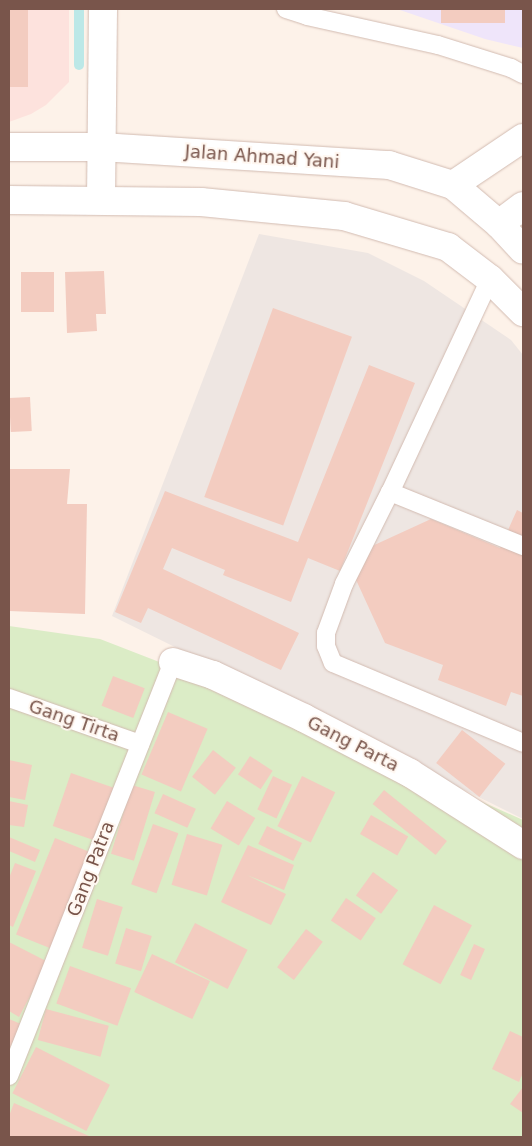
<!DOCTYPE html>
<html>
<head>
<meta charset="utf-8">
<style>
  body { margin:0 }
  #map { position:relative; width:532px; height:1146px; overflow:hidden; background:#fdf2e9; font-family:"DejaVu Sans",sans-serif }
  div>[style] { position:absolute }
  .commercial>* { inset:0; background:#fde2dd }
  .industrial>* { inset:0; background:#eee6e2 }
  .education>* { inset:0; background:#efe5fa }
  .green>* { inset:0; background:#dbecc6 }
  .stream>* { height:10px; margin:-5px; padding:0 5px; transform-origin:5px; border-radius:5px; background:#bce8e7 }
  .building>* { inset:0; background:#f3ccc0; transform-origin:0 0 }
  .roads { filter:drop-shadow(0 0 1px #d2bbb1) drop-shadow(0 0 1px #d2bbb1) }
  .lane>* { height:18px; margin:-9px; padding:0 9px; transform-origin:9px; border-radius:9px; background:#fff }
  .street>* { height:28px; margin:-14px; padding:0 14px; transform-origin:14px; border-radius:14px; background:#fff }
  .secondary>* { height:28px; margin:-14px; padding:0 14px; transform-origin:14px; border-radius:14px; background:#fff }
  span { translate:-50% -50%; white-space:nowrap; text-align:center; line-height:1.15; -webkit-text-stroke:4px #fff7f0; paint-order:stroke }
  .street-label { font-size:18px; color:#79554b }
  .frame { position:absolute; inset:0; border:10px solid #79554b; pointer-events:none }
</style>
</head>
<body>
<div id="map">
  <div class="commercial">
    <i style="clip-path:polygon(9px 9px,69px 9px,69px 82px,46px 105px,31px 114px,9px 122px)"></i>
  </div>
  <div class="industrial">
    <i style="clip-path:polygon(259px 234px,368px 253px,424px 281px,511px 340px,523px 355px,523px 819px,112px 616px)"></i>
  </div>
  <div class="education">
    <i style="clip-path:polygon(397px 9px,523px 9px,523px 48px,485px 39px)"></i>
  </div>
  <div class="green">
    <i style="clip-path:polygon(9px 626px,100px 639px,368px 743px,413px 771px,523px 820px,523px 1137px,9px 1137px)"></i>
  </div>
  <div class="stream">
    <i style="left:79px;top:65px;width:56px;rotate:-90deg"></i>
  </div>
  <div class="building">
    <i style="left:9px;top:9px;width:19px;height:78px"></i>
    <i style="left:441px;top:9px;width:64px;height:14px"></i>
    <i style="clip-path:polygon(104px 271px,106px 314px,96px 314px,97px 331px,67px 333px,65px 272px)"></i>
    <i style="left:21px;top:272px;width:33px;height:40px"></i>
    <i style="left:273px;top:308px;width:84px;height:201px;rotate:20deg"></i>
    <i style="clip-path:polygon(369px 365px,415px 383px,340px 571px,308px 558px,291px 602px,223px 575px,225px 570px,172px 548px,163px 569px,299px 633px,281px 670px,148px 608px,141px 623px,115px 612px,165px 491px,298px 542px)"></i>
    <i style="left:30px;top:397px;width:34px;height:21px;rotate:87deg"></i>
    <i style="clip-path:polygon(9px 469px,70px 469px,67px 504px,87px 504px,85px 614px,9px 611px)"></i>
    <i style="clip-path:polygon(517px 510px,523px 513px,523px 696px,511px 692px,506px 706px,438px 680px,443px 665px,385px 643px,346px 558px,431px 519px,500px 548px)"></i>
    <i style="left:113px;top:676px;width:34px;height:32px;rotate:21deg"></i>
    <i style="left:168px;top:712px;width:43px;height:68px;rotate:23deg"></i>
    <i style="left:462px;top:730px;width:55px;height:42px;rotate:38deg"></i>
    <i style="left:213px;top:750px;width:29px;height:34px;rotate:38deg"></i>
    <i style="left:250px;top:756px;width:27px;height:22px;rotate:33deg"></i>
    <i style="clip-path:polygon(9px 760px,32px 765px,25px 800px,9px 797px)"></i>
    <i style="left:71px;top:773px;width:46px;height:56px;rotate:19deg"></i>
    <i style="left:273px;top:776px;width:21px;height:37px;rotate:25deg"></i>
    <i style="left:302px;top:776px;width:37px;height:56px;rotate:26deg"></i>
    <i style="left:132px;top:785px;width:24px;height:72px;rotate:17deg"></i>
    <i style="left:384px;top:790px;width:81px;height:18px;rotate:39deg"></i>
    <i style="left:163px;top:794px;width:36px;height:21px;rotate:24deg"></i>
    <i style="clip-path:polygon(9px 801px,28px 805px,24px 827px,9px 825px)"></i>
    <i style="left:227px;top:801px;width:33px;height:32px;rotate:31deg"></i>
    <i style="left:371px;top:815px;width:43px;height:22px;rotate:30deg"></i>
    <i style="left:153px;top:824px;width:27px;height:64px;rotate:20deg"></i>
    <i style="left:267px;top:826px;width:39px;height:20px;rotate:26deg"></i>
    <i style="left:187px;top:834px;width:37px;height:53px;rotate:17deg"></i>
    <i style="clip-path:polygon(9px 837px,40px 850px,35px 862px,9px 851px)"></i>
    <i style="left:55px;top:838px;width:41px;height:104px;rotate:22deg"></i>
    <i style="clip-path:polygon(248px 845px,294px 865px,284px 890px,247px 875px,286px 894px,271px 925px,221px 902px)"></i>
    <i style="clip-path:polygon(15px 863px,36px 871px,13px 927px,9px 925px,9px 878px)"></i>
    <i style="left:373px;top:872px;width:31px;height:29px;rotate:36deg"></i>
    <i style="left:346px;top:898px;width:36px;height:27px;rotate:34deg"></i>
    <i style="left:97px;top:899px;width:27px;height:51px;rotate:17deg"></i>
    <i style="left:434px;top:905px;width:43px;height:67px;rotate:28deg"></i>
    <i style="left:195px;top:923px;width:59px;height:44px;rotate:27deg"></i>
    <i style="left:126px;top:928px;width:27px;height:37px;rotate:17deg"></i>
    <i style="left:306px;top:929px;width:21px;height:48px;rotate:37deg"></i>
    <i style="clip-path:polygon(9px 942px,48px 962px,19px 1017px,9px 1011px)"></i>
    <i style="left:474px;top:944px;width:12px;height:34px;rotate:24deg"></i>
    <i style="left:152px;top:954px;width:64px;height:42px;rotate:25deg"></i>
    <i style="left:70px;top:966px;width:65px;height:40px;rotate:20deg"></i>
    <i style="left:46px;top:1009px;width:65px;height:32px;rotate:15deg"></i>
    <i style="clip-path:polygon(9px 1019px,21px 1024px,9px 1050px)"></i>
    <i style="clip-path:polygon(510px 1031px,523px 1037px,523px 1073px,519px 1082px,492px 1069px)"></i>
    <i style="left:36px;top:1047px;width:83px;height:52px;rotate:27deg"></i>
    <i style="clip-path:polygon(523px 1087px,523px 1113px,510px 1104px)"></i>
    <i style="clip-path:polygon(14px 1103px,89px 1136px,89px 1137px,9px 1137px,9px 1116px)"></i>
  </div>
  <div class="roads">
    <div class="lane">
      <i style="left:286px;top:9px;width:22px;rotate:18deg"></i>
      <i style="left:307px;top:16px;width:134px;rotate:12.5deg"></i>
      <i style="left:438px;top:45px;width:77px;rotate:17.5deg"></i>
      <i style="left:511px;top:68px;width:13px;rotate:27deg"></i>
      <i style="left:490px;top:279px;width:235px;rotate:115.1deg"></i>
      <i style="left:390px;top:492px;width:144px;rotate:22.1deg"></i>
      <i style="left:390px;top:492px;width:103px;rotate:116.6deg"></i>
      <i style="left:344px;top:584px;width:52px;rotate:110.2deg"></i>
      <i style="left:326px;top:633px;width:13px;rotate:90deg"></i>
      <i style="left:326px;top:646px;width:18px;rotate:68deg"></i>
      <i style="left:333px;top:663px;width:206px;rotate:22.8deg"></i>
      <i style="left:9px;top:698px;width:139px;rotate:19.3deg"></i>
      <i style="left:9px;top:1076px;width:445px;rotate:-68.4deg"></i>
    </div>
    <div class="street">
      <i style="left:173px;top:662px;width:42px;rotate:18deg"></i>
      <i style="left:213px;top:675px;width:101px;rotate:25.3deg"></i>
      <i style="left:304px;top:718px;width:119px;rotate:27.4deg"></i>
      <i style="left:410px;top:773px;width:134px;rotate:32.5deg"></i>
    </div>
    <div class="secondary">
      <i style="left:9px;top:147px;width:92px"></i>
      <i style="left:101px;top:147px;width:289px;rotate:3.6deg"></i>
      <i style="left:389px;top:165px;width:67px;rotate:17.4deg"></i>
      <i style="left:453px;top:185px;width:60px;rotate:40.3deg"></i>
      <i style="left:499px;top:224px;width:35px;rotate:47deg"></i>
      <i style="left:453px;top:185px;width:84px;rotate:-33.9deg"></i>
      <i style="left:9px;top:200px;width:192px;rotate:0.6deg"></i>
      <i style="left:201px;top:202px;width:144px;rotate:5.6deg"></i>
      <i style="left:344px;top:216px;width:109px;rotate:16.6deg"></i>
      <i style="left:448px;top:247px;width:53px;rotate:37.3deg"></i>
      <i style="left:490px;top:279px;width:47px;rotate:45deg"></i>
      <i style="left:101px;top:200px;width:191px;rotate:-89.4deg"></i>
      <i style="left:499px;top:224px;width:30px;rotate:-37deg"></i>
    </div>
  </div>
  <div class="street-label">
    <span style="left:262px;top:157px;rotate:4deg">Jalan Ahmad Yani</span>
    <span style="left:74px;top:721px;rotate:19deg">Gang Tirta</span>
    <span style="left:353px;top:744px;rotate:27deg">Gang Parta</span>
    <span style="left:91px;top:869px;rotate:-69deg">Gang Patra</span>
  </div>
  <div class="frame"></div>
</div>
</body>
</html>
